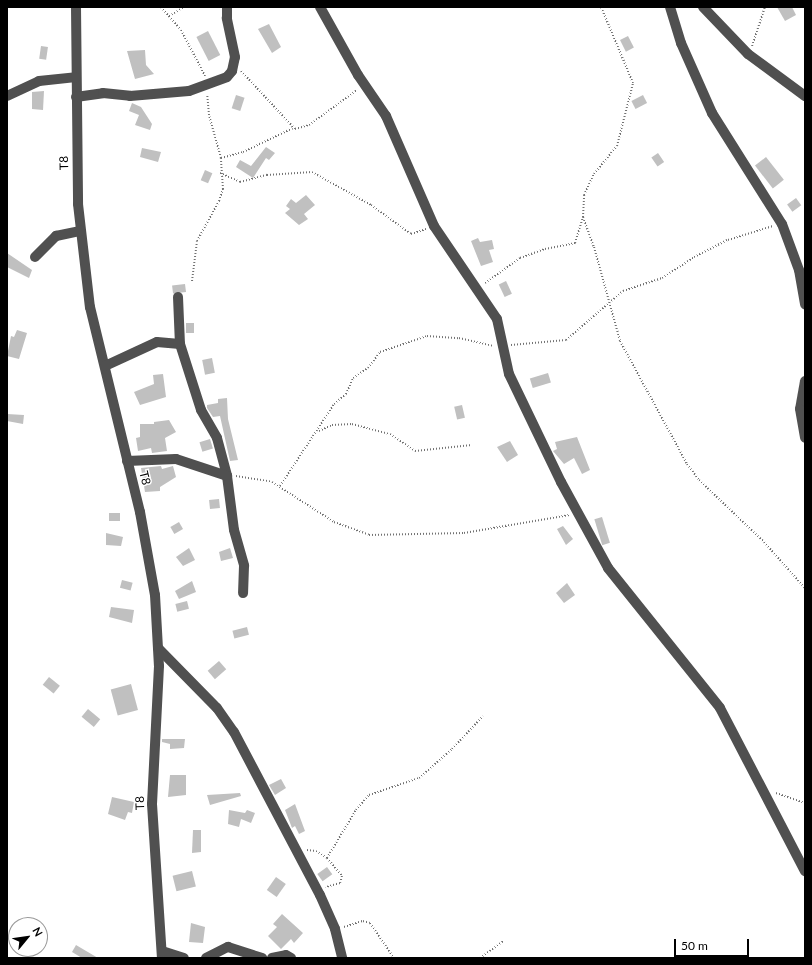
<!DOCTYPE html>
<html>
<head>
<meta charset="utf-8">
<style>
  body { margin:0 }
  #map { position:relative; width:812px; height:965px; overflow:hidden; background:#fff; font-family:Lato,sans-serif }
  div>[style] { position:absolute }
  .building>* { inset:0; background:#c0c0c0; transform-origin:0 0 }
  .path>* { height:2px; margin-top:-1px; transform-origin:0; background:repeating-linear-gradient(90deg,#727272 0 1px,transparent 0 3px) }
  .minor>* { height:10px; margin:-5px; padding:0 5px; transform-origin:5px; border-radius:5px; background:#505050 }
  span { translate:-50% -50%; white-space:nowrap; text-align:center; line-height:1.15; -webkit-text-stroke:3px #fff; paint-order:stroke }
  .street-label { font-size:12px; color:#000 }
  .frame { position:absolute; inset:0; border:8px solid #000; pointer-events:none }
  .north { position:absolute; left:8px; top:917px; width:40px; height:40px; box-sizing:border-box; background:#fff; border:1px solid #999; border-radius:50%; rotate:61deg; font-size:11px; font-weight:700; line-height:16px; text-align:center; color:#000 }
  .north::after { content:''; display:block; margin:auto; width:14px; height:18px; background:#000; clip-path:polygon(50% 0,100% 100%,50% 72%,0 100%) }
  .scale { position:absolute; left:674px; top:939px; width:75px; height:18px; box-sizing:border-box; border:2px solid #000; border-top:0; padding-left:5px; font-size:12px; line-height:14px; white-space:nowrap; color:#000; -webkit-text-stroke:3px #fff; paint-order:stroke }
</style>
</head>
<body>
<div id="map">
  <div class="building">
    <i style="clip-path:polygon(777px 7px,792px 7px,796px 15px,785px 21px)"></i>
    <i style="clip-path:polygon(269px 24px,281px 47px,272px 53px,258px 29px)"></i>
    <i style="left:208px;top:31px;width:27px;height:13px;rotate:63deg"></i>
    <i style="left:628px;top:36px;width:13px;height:9px;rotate:63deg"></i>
    <i style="left:41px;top:46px;width:7px;height:13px;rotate:8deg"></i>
    <i style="clip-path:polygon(145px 50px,146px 65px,154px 74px,135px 79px,127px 51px)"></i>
    <i style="clip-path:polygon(44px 91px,43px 110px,32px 109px,32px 92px)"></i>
    <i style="left:236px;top:95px;width:9px;height:14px;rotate:18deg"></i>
    <i style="left:643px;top:95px;width:9px;height:13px;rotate:63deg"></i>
    <i style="clip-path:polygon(132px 103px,141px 107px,152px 124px,150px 130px,135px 125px,139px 115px,129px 111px)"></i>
    <i style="clip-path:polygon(266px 147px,275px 153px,269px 160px,266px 158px,253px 178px,236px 167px,240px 160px,251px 166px)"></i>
    <i style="clip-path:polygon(142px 148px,161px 152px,158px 162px,140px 157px)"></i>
    <i style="left:658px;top:153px;width:11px;height:8px;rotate:56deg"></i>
    <i style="left:766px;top:157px;width:29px;height:14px;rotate:52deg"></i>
    <i style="left:205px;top:170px;width:8px;height:11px;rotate:23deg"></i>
    <i style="clip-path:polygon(306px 195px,315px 205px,304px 214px,308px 219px,299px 225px,285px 213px,290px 209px,286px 206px,291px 199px,296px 203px)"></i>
    <i style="left:796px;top:198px;width:9px;height:11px;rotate:54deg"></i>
    <i style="clip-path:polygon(478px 238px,480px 242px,492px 240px,494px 249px,489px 250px,493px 262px,481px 266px,471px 241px)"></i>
    <i style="clip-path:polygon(7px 253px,32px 270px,29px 278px,7px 267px)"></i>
    <i style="left:506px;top:281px;width:14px;height:8px;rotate:65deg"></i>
    <i style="left:185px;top:284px;width:8px;height:13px;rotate:83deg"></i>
    <i style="left:186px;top:323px;width:8px;height:10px"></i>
    <i style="clip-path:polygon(17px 330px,27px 333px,19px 359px,7px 356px,11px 336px,14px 337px)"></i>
    <i style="left:212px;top:358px;width:15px;height:10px;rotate:79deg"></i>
    <i style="left:548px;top:373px;width:10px;height:19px;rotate:73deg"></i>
    <i style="clip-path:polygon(163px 374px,166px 397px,140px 405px,134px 392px,154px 384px,153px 375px)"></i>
    <i style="clip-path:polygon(227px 398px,228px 419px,238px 460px,230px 461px,220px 416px,213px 417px,207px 408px,207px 405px,218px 403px,218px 399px)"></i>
    <i style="left:462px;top:405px;width:13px;height:8px;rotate:77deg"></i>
    <i style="clip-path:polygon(7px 414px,24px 415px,23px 424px,7px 421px)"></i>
    <i style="clip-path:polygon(169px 420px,176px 432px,165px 438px,167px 451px,152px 453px,151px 448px,138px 451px,136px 438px,140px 437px,140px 424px,154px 424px,154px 422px)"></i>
    <i style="clip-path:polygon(577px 437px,590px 470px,582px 474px,574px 458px,564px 464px,553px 451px,557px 449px,555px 442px)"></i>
    <i style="left:210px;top:439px;width:10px;height:11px;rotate:73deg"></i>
    <i style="clip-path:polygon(510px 441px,518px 455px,507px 462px,497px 447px)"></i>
    <i style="clip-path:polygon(161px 466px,162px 469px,173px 466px,176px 477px,160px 487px,160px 491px,145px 492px,141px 468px)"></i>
    <i style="left:219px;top:499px;width:9px;height:10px;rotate:84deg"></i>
    <i style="left:120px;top:513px;width:8px;height:11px;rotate:90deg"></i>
    <i style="left:602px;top:517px;width:27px;height:8px;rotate:73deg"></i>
    <i style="left:179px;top:522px;width:8px;height:10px;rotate:60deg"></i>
    <i style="clip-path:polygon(563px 526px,573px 539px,566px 545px,557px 529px)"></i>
    <i style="clip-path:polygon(106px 533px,123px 537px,121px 546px,106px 545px)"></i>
    <i style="clip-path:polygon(189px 548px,195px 560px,183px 566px,176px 557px)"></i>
    <i style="clip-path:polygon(230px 548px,233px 558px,221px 561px,219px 552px)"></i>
    <i style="left:122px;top:580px;width:11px;height:8px;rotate:15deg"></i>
    <i style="clip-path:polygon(192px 581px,196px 592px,179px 599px,175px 591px)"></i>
    <i style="clip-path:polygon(567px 583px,575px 595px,564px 603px,556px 593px)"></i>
    <i style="left:187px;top:601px;width:8px;height:12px;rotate:76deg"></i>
    <i style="clip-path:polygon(111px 607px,134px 610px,132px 623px,109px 617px)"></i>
    <i style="left:247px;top:627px;width:8px;height:15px;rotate:76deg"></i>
    <i style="left:219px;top:661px;width:11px;height:15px;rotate:49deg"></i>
    <i style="left:49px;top:677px;width:14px;height:10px;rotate:39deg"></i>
    <i style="left:131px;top:684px;width:27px;height:21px;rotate:75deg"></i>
    <i style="left:88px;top:709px;width:16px;height:10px;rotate:40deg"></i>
    <i style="clip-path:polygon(162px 739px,185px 739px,184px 748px,170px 749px,170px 744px,162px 742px)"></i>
    <i style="clip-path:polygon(170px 775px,186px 775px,186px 795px,168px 797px)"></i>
    <i style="clip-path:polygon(281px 779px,286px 788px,275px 795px,269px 785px)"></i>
    <i style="clip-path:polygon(240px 793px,241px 796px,210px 805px,207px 795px)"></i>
    <i style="clip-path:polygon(112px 797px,134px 802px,132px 813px,128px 812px,125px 820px,108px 814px)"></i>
    <i style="clip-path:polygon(295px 804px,305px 831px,299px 834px,295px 826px,292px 828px,285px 810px)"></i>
    <i style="clip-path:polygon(229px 810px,245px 813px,247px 810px,255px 813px,251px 823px,241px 819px,239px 827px,228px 824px)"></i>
    <i style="clip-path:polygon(193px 830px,201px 830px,201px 852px,192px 853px)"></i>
    <i style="left:327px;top:867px;width:9px;height:12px;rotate:54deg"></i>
    <i style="left:192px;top:871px;width:16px;height:20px;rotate:76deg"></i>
    <i style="left:276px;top:877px;width:12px;height:16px;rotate:35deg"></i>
    <i style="clip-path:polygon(282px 914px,303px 933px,294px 943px,291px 939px,281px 949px,268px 936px,277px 927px,273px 924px)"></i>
    <i style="clip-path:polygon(191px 923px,205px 927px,203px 943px,189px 942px)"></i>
    <i style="clip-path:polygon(76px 945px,98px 958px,82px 958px,72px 952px)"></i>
  </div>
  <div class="path">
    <i style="left:161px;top:7px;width:30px;rotate:49deg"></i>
    <i style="left:181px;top:30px;width:52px;rotate:62.4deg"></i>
    <i style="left:169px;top:16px;width:17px;rotate:-31deg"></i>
    <i style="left:752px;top:46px;width:41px;rotate:-71.6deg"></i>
    <i style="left:241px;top:71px;width:79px;rotate:47deg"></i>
    <i style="left:295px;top:129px;width:15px;rotate:-16deg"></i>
    <i style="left:309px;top:125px;width:59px;rotate:-36.1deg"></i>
    <i style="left:221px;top:158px;width:23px;rotate:-15deg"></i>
    <i style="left:243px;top:152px;width:55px;rotate:-25.6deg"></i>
    <i style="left:220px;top:173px;width:22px;rotate:24deg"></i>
    <i style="left:240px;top:182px;width:28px;rotate:-15deg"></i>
    <i style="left:267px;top:175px;width:45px;rotate:-3.8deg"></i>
    <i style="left:312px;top:172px;width:68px;rotate:29.2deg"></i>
    <i style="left:371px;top:205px;width:49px;rotate:35.9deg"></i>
    <i style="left:411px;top:234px;width:16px;rotate:-18deg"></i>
    <i style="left:583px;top:217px;width:32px;rotate:70deg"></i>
    <i style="left:594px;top:247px;width:98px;rotate:74.5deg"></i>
    <i style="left:620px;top:341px;width:140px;rotate:61.4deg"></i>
    <i style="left:687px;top:464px;width:20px;rotate:53deg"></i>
    <i style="left:699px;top:480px;width:90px;rotate:43.6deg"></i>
    <i style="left:764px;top:542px;width:62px;rotate:48.3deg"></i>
    <i style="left:192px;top:281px;width:40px;rotate:-82.9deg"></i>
    <i style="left:197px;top:241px;width:46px;rotate:-61.2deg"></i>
    <i style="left:219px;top:201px;width:13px;rotate:-72deg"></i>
    <i style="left:223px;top:189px;width:31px;rotate:-94deg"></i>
    <i style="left:221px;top:158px;width:45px;rotate:-105.6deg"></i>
    <i style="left:209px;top:115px;width:21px;rotate:-95deg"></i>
    <i style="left:485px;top:283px;width:43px;rotate:-35.5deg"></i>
    <i style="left:520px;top:258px;width:27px;rotate:-20deg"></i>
    <i style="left:545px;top:249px;width:31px;rotate:-11deg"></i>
    <i style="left:575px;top:243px;width:27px;rotate:-73deg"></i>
    <i style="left:583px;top:217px;width:22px;rotate:-87deg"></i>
    <i style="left:584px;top:195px;width:23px;rotate:-65deg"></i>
    <i style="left:594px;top:174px;width:36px;rotate:-51deg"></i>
    <i style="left:617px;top:146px;width:65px;rotate:-75.7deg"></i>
    <i style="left:633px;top:83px;width:82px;rotate:-112.8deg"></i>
    <i style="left:511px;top:345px;width:55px;rotate:-5.2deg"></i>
    <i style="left:566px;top:340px;width:75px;rotate:-40.7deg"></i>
    <i style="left:623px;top:291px;width:41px;rotate:-18.4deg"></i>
    <i style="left:662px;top:278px;width:38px;rotate:-33deg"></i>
    <i style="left:694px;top:257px;width:38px;rotate:-27deg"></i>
    <i style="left:728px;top:240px;width:47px;rotate:-17.3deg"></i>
    <i style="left:319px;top:431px;width:14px;rotate:-25deg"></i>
    <i style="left:332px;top:425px;width:20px;rotate:-3deg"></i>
    <i style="left:352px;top:424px;width:39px;rotate:15deg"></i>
    <i style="left:390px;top:434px;width:30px;rotate:34deg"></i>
    <i style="left:415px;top:451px;width:57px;rotate:-6deg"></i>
    <i style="left:236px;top:476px;width:36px;rotate:9deg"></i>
    <i style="left:272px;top:482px;width:74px;rotate:32.8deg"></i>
    <i style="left:334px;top:522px;width:37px;rotate:20deg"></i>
    <i style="left:369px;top:535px;width:95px;rotate:-1.2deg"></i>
    <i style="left:464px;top:533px;width:107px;rotate:-9.7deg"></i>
    <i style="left:280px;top:486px;width:98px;rotate:-56.6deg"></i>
    <i style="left:334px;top:404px;width:16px;rotate:-40deg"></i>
    <i style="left:346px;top:394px;width:17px;rotate:-66deg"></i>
    <i style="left:353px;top:378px;width:18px;rotate:-34deg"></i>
    <i style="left:368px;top:368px;width:20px;rotate:-53deg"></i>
    <i style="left:380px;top:352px;width:50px;rotate:-18.8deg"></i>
    <i style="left:427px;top:336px;width:32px;rotate:4deg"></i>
    <i style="left:459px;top:338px;width:35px;rotate:13deg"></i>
    <i style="left:776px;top:793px;width:31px;rotate:19deg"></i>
    <i style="left:307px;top:850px;width:9px;rotate:6deg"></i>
    <i style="left:316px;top:851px;width:13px;rotate:32deg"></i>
    <i style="left:327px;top:858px;width:23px;rotate:50deg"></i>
    <i style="left:342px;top:876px;width:7px;rotate:106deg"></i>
    <i style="left:340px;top:883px;width:15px;rotate:164deg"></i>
    <i style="left:327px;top:858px;width:56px;rotate:-58.9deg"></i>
    <i style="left:356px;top:810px;width:20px;rotate:-49deg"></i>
    <i style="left:369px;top:795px;width:53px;rotate:-18.8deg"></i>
    <i style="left:419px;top:778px;width:44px;rotate:-41.3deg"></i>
    <i style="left:452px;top:749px;width:45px;rotate:-46.8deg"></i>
    <i style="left:344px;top:927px;width:20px;rotate:-18deg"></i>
    <i style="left:363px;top:921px;width:7px;rotate:16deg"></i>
    <i style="left:370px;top:923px;width:42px;rotate:55.6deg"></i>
    <i style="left:480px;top:958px;width:29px;rotate:-36deg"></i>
  </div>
  <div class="minor">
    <i style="left:76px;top:7px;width:197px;rotate:89.4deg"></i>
    <i style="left:78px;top:204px;width:104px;rotate:83.4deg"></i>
    <i style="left:90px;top:307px;width:211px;rotate:76.3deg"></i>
    <i style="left:140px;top:512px;width:84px;rotate:79.8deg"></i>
    <i style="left:155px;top:595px;width:71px;rotate:86.8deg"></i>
    <i style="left:159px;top:666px;width:138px;rotate:92.9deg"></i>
    <i style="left:152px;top:804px;width:154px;rotate:86.3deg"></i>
    <i style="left:320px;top:7px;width:78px;rotate:60.8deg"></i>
    <i style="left:358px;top:75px;width:50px;rotate:55.7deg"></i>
    <i style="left:386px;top:116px;width:120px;rotate:66.4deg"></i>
    <i style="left:434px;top:226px;width:112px;rotate:55.9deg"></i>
    <i style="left:497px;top:319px;width:56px;rotate:77.7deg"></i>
    <i style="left:509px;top:374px;width:120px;rotate:64.3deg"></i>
    <i style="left:561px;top:482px;width:98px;rotate:61.3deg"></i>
    <i style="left:608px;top:568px;width:179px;rotate:51.3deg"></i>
    <i style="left:720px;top:708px;width:184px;rotate:62.5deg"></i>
    <i style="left:670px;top:7px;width:38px;rotate:73deg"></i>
    <i style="left:681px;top:43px;width:77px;rotate:66.1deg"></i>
    <i style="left:712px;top:113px;width:131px;rotate:57.8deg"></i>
    <i style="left:782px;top:224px;width:49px;rotate:69.7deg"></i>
    <i style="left:799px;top:270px;width:35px;rotate:80deg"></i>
    <i style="left:703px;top:7px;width:65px;rotate:46.2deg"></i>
    <i style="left:748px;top:54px;width:71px;rotate:36.4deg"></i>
    <i style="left:7px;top:96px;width:35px;rotate:-25deg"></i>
    <i style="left:39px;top:81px;width:37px;rotate:-6deg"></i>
    <i style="left:76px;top:97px;width:27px;rotate:-8deg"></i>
    <i style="left:103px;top:93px;width:27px;rotate:6deg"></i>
    <i style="left:130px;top:96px;width:59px;rotate:-4.8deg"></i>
    <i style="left:189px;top:91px;width:40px;rotate:-20.2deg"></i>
    <i style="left:227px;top:77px;width:8px;rotate:-50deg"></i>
    <i style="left:232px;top:71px;width:14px;rotate:-78deg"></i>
    <i style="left:235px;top:57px;width:40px;rotate:-102deg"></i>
    <i style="left:227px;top:18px;width:11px;rotate:-90deg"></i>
    <i style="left:35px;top:257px;width:30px;rotate:-45deg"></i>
    <i style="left:56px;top:236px;width:25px;rotate:-12deg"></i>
    <i style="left:178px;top:297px;width:47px;rotate:87.6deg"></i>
    <i style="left:180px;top:344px;width:69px;rotate:72.3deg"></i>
    <i style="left:201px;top:410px;width:32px;rotate:60deg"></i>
    <i style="left:217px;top:438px;width:39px;rotate:75deg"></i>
    <i style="left:227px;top:476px;width:54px;rotate:82.6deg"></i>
    <i style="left:234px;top:530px;width:37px;rotate:74deg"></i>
    <i style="left:244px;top:566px;width:27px;rotate:92deg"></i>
    <i style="left:105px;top:366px;width:57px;rotate:-24.8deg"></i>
    <i style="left:157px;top:342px;width:23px;rotate:5deg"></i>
    <i style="left:805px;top:381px;width:28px;rotate:100deg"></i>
    <i style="left:800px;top:409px;width:29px;rotate:80deg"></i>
    <i style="left:127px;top:461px;width:49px;rotate:-2.3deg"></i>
    <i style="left:176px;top:459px;width:54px;rotate:18.4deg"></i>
    <i style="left:158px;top:648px;width:84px;rotate:45.5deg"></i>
    <i style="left:217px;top:708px;width:29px;rotate:55deg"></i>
    <i style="left:234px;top:732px;width:184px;rotate:62.2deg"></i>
    <i style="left:320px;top:895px;width:37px;rotate:66deg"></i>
    <i style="left:335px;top:929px;width:30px;rotate:76deg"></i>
    <i style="left:162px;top:951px;width:23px;rotate:18deg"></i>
    <i style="left:206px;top:958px;width:25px;rotate:-27deg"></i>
    <i style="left:228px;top:947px;width:36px;rotate:18deg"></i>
    <i style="left:272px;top:958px;width:14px;rotate:-12deg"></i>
    <i style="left:286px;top:955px;width:6px;rotate:31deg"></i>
  </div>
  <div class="street-label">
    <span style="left:64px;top:163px;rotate:-91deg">T8</span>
    <span style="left:145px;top:478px;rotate:76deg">T8</span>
    <span style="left:140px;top:803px;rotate:-92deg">T8</span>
  </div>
  <div class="frame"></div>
  <div class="north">N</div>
  <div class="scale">50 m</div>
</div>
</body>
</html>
